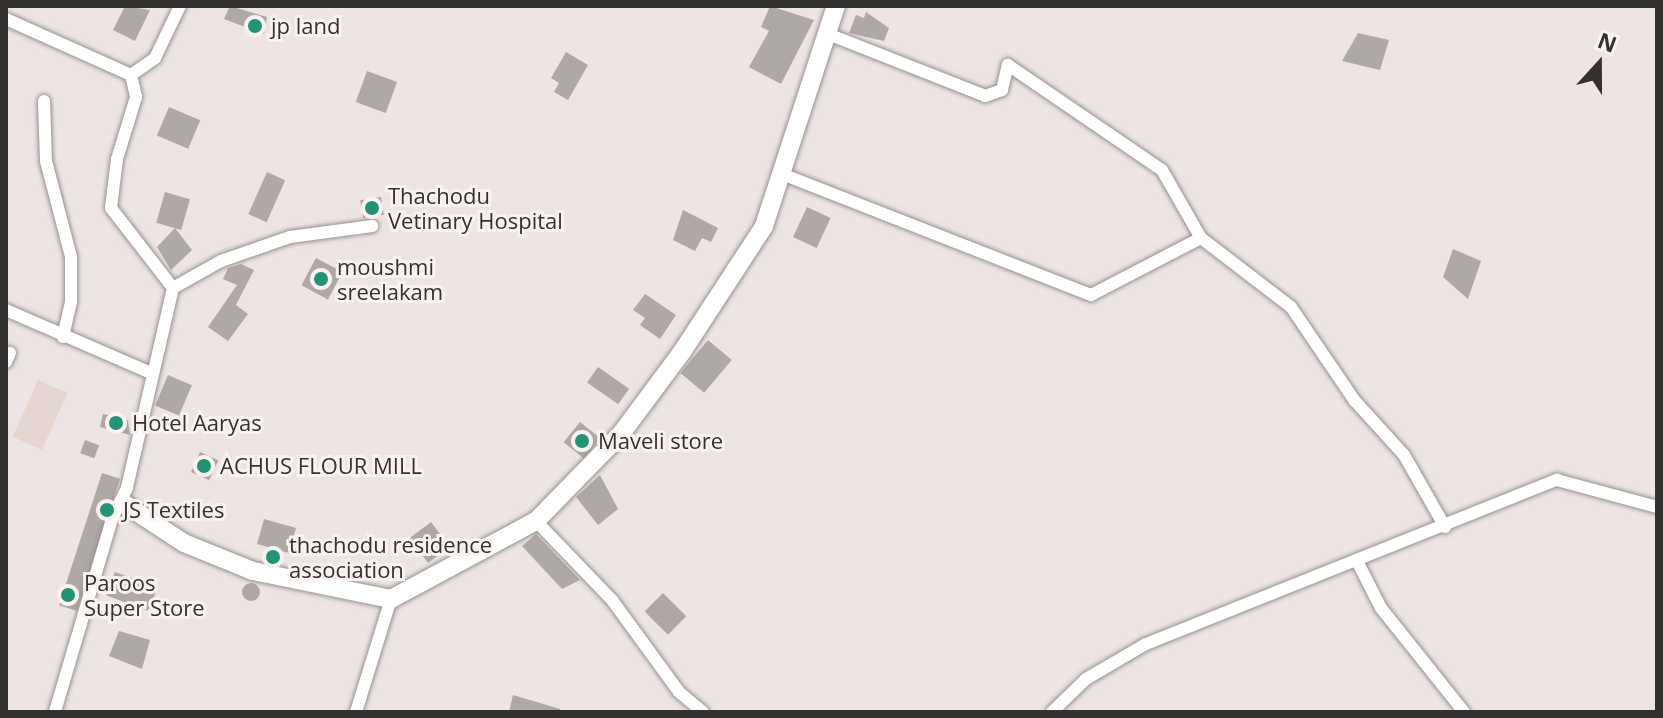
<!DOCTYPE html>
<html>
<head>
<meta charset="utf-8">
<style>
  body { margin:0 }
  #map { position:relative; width:1663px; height:718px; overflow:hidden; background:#ece5e3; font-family:"Open Sans",sans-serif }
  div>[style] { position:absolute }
  .built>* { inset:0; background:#e6d6d2; transform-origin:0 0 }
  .building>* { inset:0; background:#aea8a6; transform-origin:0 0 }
  .round { border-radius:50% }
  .roads { filter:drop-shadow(0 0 2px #98918f) drop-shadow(0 0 2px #98918f) }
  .street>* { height:12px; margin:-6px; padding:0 6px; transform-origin:6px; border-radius:6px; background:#fff }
  .secondary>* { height:18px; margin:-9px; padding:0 9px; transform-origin:9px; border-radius:9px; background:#fff }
  .dots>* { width:22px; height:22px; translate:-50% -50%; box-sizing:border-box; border:4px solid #f9f2f0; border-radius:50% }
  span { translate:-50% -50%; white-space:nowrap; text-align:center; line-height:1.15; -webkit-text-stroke:6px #f9f2f0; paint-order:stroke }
  .poi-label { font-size:22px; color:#343231 }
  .left { translate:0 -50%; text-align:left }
  .frame { position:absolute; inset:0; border:8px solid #343231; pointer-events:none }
  .north { position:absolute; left:1559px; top:24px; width:80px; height:80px; -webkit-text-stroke:6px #f9f2f0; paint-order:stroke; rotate:21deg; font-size:22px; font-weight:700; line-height:32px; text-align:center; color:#343231 }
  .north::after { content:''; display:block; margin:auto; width:28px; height:36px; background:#343231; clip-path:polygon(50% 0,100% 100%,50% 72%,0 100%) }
</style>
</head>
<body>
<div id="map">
  <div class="built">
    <i style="left:38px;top:380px;width:32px;height:62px;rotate:24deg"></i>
  </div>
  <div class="building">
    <i style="clip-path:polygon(125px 6px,150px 10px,135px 41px,113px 30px)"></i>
    <i style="clip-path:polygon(230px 6px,267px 17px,264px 34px,224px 19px)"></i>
    <i style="clip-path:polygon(770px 6px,814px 20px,781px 84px,749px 67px,769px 31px,761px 27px)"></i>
    <i style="clip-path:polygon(866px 12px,889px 28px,884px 41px,849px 33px,856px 15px,864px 18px)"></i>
    <i style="clip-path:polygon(1358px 33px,1389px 40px,1380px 70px,1342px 61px)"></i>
    <i style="clip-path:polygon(566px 52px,588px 65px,568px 100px,554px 92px,559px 83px,551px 78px)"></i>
    <i style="left:367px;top:71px;width:32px;height:33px;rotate:20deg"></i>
    <i style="left:169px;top:107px;width:34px;height:31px;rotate:23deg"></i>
    <i style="left:267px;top:172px;width:20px;height:46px;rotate:24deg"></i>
    <i style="left:165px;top:192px;width:26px;height:32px;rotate:16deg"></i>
    <i style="left:381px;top:197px;width:18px;height:21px;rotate:81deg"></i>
    <i style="left:807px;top:207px;width:26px;height:33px;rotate:25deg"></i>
    <i style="clip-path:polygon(683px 210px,718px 228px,711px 242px,702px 238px,695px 251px,673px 240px)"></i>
    <i style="clip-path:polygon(175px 228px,192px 250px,171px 270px,157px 247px)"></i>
    <i style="clip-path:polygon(1453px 249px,1481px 261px,1468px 299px,1443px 277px)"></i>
    <i style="left:316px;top:258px;width:30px;height:31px;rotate:28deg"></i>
    <i style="clip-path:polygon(241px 264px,254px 270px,236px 305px,248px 314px,228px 341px,208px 327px,237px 285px,223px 279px,228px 268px)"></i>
    <i style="clip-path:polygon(645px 294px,676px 315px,660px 339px,640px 325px,645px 318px,633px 310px)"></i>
    <i style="left:708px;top:340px;width:31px;height:43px;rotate:40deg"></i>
    <i style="left:598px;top:367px;width:38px;height:19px;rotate:35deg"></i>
    <i style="left:168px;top:375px;width:26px;height:33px;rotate:23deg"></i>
    <i style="clip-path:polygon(103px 414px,128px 420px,130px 435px,100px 427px)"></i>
    <i style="left:580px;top:422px;width:26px;height:26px;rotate:39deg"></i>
    <i style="left:85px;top:440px;width:15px;height:14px;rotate:20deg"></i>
    <i style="left:200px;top:452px;width:20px;height:22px;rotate:24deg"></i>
    <i style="left:102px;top:473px;width:19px;height:139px;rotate:18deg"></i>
    <i style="clip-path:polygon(600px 475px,618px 509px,598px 525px,576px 497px)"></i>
    <i style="clip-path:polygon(264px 519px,296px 528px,289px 553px,282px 551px,278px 564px,264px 561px,268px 547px,257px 544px)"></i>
    <i style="left:431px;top:522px;width:31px;height:27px;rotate:53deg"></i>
    <i style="clip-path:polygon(536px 534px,580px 580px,562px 589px,522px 546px)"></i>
    <i style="left:115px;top:572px;width:45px;height:25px;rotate:20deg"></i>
    <i class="round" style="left:242px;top:583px;width:18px;height:18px"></i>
    <i style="left:663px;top:593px;width:33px;height:26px;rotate:45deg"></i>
    <i style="clip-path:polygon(119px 631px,150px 640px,142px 669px,109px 656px)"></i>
    <i style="clip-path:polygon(513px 695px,560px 709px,560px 712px,509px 712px)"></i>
  </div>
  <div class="roads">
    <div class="street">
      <i style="left:6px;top:19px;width:137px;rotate:24.1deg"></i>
      <i style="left:131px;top:75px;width:23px;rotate:77deg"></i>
      <i style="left:136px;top:97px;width:65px;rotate:107deg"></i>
      <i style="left:117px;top:159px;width:49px;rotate:97deg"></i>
      <i style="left:111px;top:208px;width:101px;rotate:52.2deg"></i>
      <i style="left:173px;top:288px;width:205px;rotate:103deg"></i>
      <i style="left:127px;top:488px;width:34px;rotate:116deg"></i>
      <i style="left:112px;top:519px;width:201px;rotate:106.5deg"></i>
      <i style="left:828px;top:34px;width:169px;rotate:21.5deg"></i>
      <i style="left:985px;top:96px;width:18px;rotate:-19deg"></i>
      <i style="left:1002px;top:90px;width:26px;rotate:-77deg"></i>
      <i style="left:1008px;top:65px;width:186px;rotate:34.3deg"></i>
      <i style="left:1162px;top:170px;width:78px;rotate:60.2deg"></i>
      <i style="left:1201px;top:238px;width:113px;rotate:37.5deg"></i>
      <i style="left:1291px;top:307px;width:114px;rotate:55.8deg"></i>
      <i style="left:1355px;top:401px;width:73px;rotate:47.8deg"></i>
      <i style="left:1404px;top:455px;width:83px;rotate:60.3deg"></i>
      <i style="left:131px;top:75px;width:29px;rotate:-35deg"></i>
      <i style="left:155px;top:58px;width:58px;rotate:-64.3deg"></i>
      <i style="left:44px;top:101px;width:60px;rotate:88.1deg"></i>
      <i style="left:46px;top:161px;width:99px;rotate:75.4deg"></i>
      <i style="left:71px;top:257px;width:45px;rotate:90deg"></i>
      <i style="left:71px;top:302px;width:36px;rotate:103deg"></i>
      <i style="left:782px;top:174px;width:332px;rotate:21.4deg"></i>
      <i style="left:1091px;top:295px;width:124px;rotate:-27.4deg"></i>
      <i style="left:173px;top:288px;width:55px;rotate:-29.4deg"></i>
      <i style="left:221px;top:261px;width:73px;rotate:-19.2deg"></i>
      <i style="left:290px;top:237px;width:83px;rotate:-7.6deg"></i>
      <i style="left:6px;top:310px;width:160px;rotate:23.5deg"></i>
      <i style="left:6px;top:362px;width:10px;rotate:-66deg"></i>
      <i style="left:536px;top:521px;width:110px;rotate:46.1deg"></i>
      <i style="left:612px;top:600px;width:114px;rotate:53.9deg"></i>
      <i style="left:679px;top:692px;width:31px;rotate:40deg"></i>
      <i style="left:1358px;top:563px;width:51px;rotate:62.9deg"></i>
      <i style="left:1381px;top:608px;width:133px;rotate:51.4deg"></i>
      <i style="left:356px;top:712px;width:118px;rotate:-72.8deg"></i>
      <i style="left:1052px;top:712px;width:47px;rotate:-44.1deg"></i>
      <i style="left:1086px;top:679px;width:69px;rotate:-30.3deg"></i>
      <i style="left:1146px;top:644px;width:443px;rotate:-21.8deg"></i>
      <i style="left:1557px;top:480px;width:104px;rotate:15.1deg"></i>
    </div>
    <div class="secondary">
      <i style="left:123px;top:503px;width:73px;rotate:33.3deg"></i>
      <i style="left:184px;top:543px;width:74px;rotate:22.1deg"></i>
      <i style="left:253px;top:571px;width:141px;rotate:11.5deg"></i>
      <i style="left:391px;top:599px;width:165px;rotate:-28.3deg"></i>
      <i style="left:536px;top:521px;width:122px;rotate:-45.7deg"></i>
      <i style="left:621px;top:434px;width:102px;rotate:-53.4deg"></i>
      <i style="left:682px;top:352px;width:150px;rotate:-56.9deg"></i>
      <i style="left:764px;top:226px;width:231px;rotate:-71.9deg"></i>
    </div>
  </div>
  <div class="dots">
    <i style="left:255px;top:26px;background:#229374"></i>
    <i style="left:372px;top:208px;background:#229374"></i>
    <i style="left:321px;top:279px;background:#229374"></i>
    <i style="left:116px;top:423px;background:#229374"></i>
    <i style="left:582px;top:441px;background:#229374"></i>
    <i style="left:204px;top:466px;background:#229374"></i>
    <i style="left:107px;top:510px;background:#229374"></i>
    <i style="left:273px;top:557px;background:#229374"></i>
    <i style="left:68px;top:595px;background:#229374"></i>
  </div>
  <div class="poi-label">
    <span class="left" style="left:271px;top:26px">jp land</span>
    <span class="left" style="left:388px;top:208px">Thachodu<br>Vetinary Hospital</span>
    <span class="left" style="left:337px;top:279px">moushmi<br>sreelakam</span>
    <span class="left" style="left:132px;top:423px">Hotel Aaryas</span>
    <span class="left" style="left:598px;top:441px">Maveli store</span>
    <span class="left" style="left:220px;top:466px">ACHUS FLOUR MILL</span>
    <span class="left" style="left:123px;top:510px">JS Textiles</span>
    <span class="left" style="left:289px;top:557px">thachodu residence<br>association</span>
    <span class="left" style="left:84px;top:595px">Paroos<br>Super Store</span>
  </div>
  <div class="frame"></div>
  <div class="north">N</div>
</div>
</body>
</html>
